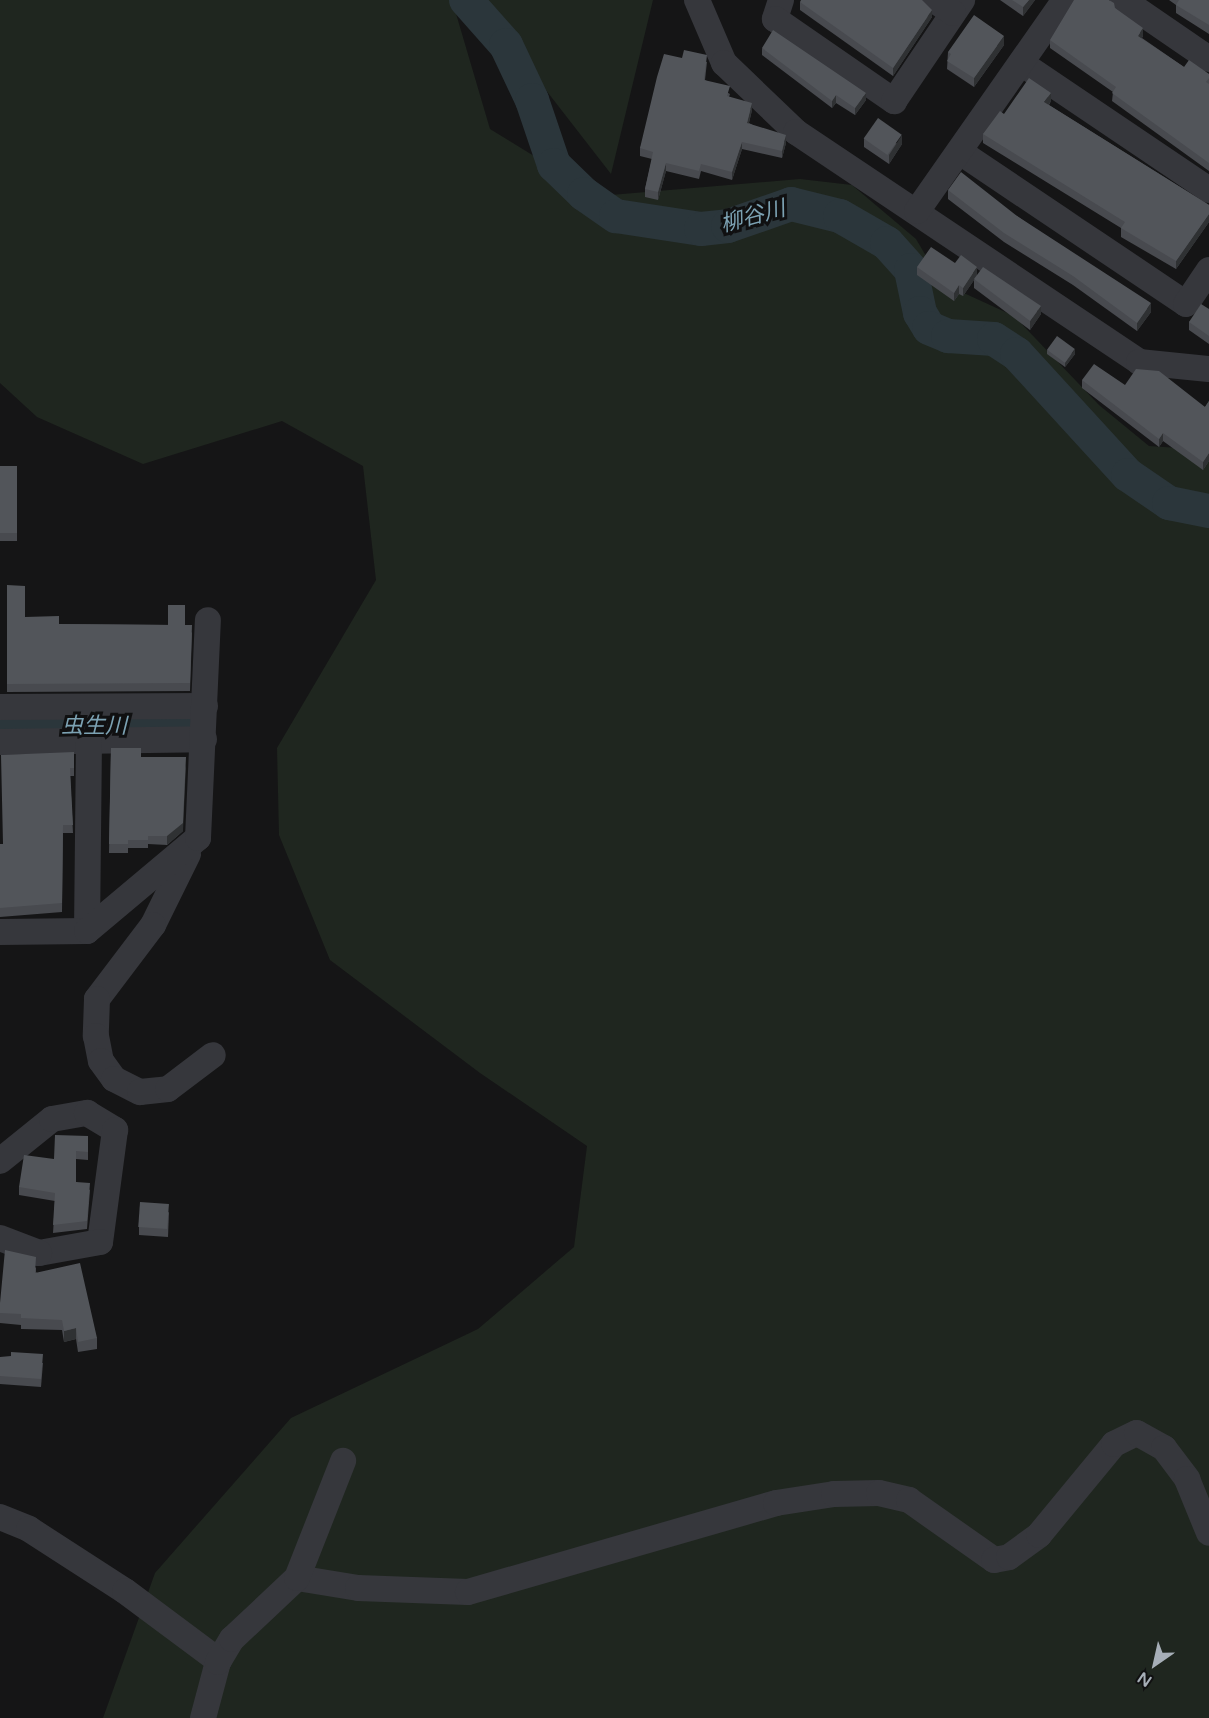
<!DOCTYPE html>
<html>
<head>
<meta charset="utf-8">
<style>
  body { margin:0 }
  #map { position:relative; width:1209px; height:1718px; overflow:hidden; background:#151516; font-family:"Varela Round","Noto Sans JP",sans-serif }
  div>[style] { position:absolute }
  .green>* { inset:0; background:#1f261f }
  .river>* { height:34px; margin:-17px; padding:0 17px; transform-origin:17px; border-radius:17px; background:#2b363b }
  .minor>* { height:26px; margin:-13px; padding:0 13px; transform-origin:13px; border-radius:13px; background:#36373c }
  .wall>* { inset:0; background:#484a4f; transform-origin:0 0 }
  .shaded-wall>* { inset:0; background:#2f3133 }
  .building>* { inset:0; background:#52555a; transform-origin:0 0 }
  span { translate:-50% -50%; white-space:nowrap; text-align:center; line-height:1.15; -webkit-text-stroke:6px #101011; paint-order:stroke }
  .water-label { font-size:22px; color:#7ca2b3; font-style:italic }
  .north { position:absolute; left:1125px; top:1634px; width:60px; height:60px; -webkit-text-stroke:4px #101011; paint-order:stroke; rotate:214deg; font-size:16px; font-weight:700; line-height:24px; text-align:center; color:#a6aeb7 }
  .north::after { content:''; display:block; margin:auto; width:21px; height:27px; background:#a6aeb7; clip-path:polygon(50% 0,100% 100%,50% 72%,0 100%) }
</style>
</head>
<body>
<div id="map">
  <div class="green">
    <i style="clip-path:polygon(0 0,452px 0,490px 129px,599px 196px,800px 179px,852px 185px,916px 239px,942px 283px,1014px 316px,1099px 405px,1149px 446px,1209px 450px,1209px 1718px,103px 1718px,155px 1573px,291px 1418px,478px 1329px,574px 1247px,587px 1146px,480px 1073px,330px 960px,279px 835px,277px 748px,376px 580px,363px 466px,282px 421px,143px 464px,37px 417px,0 383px)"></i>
    <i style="clip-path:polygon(476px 0,653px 0,611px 174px)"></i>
  </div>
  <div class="river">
    <i style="left:466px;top:0;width:60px;rotate:48.4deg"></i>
    <i style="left:506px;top:45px;width:61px;rotate:64.7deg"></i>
    <i style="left:532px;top:100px;width:69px;rotate:71.3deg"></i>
    <i style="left:554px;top:165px;width:42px;rotate:44deg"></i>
    <i style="left:584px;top:194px;width:39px;rotate:35deg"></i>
    <i style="left:616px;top:216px;width:86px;rotate:8.7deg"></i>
    <i style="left:701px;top:229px;width:27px;rotate:-6deg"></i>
    <i style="left:728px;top:226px;width:67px;rotate:-19.2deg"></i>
    <i style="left:791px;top:204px;width:50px;rotate:13.8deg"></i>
    <i style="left:840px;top:216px;width:54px;rotate:29.9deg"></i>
    <i style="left:887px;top:243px;width:36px;rotate:48deg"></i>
    <i style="left:911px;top:270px;width:44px;rotate:78.2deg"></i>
    <i style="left:920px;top:313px;width:17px;rotate:59deg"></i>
    <i style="left:929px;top:328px;width:21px;rotate:23deg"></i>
    <i style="left:948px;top:336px;width:46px;rotate:3.7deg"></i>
    <i style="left:994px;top:339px;width:27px;rotate:33deg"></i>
    <i style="left:1017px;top:354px;width:164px;rotate:47.5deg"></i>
    <i style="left:1128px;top:475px;width:50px;rotate:34.3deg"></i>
    <i style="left:1169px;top:503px;width:41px;rotate:11.3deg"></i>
    <i style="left:0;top:727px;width:187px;rotate:-0.3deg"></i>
  </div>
  <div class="minor">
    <i style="left:697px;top:0;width:69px;rotate:66.8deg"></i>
    <i style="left:724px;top:63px;width:100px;rotate:43.8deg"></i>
    <i style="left:796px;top:132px;width:413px;rotate:33.8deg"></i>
    <i style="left:1139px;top:362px;width:70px;rotate:5.7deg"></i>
    <i style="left:781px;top:0;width:20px;rotate:108deg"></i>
    <i style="left:775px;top:19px;width:145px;rotate:34.6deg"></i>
    <i style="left:894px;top:101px;width:122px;rotate:-56deg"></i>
    <i style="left:934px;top:0;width:23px;rotate:34deg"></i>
    <i style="left:1123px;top:0;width:104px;rotate:34.5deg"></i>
    <i style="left:1021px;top:63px;width:227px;rotate:34deg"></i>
    <i style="left:960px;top:152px;width:272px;rotate:33.9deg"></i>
    <i style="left:1186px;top:304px;width:41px;rotate:-55.9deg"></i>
    <i style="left:917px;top:211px;width:258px;rotate:-55deg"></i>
    <i style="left:0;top:707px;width:205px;rotate:-0.3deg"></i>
    <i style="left:0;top:742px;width:204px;rotate:-0.8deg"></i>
    <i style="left:188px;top:854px;width:79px;rotate:116.2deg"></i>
    <i style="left:153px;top:925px;width:93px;rotate:127.1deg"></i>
    <i style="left:97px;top:999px;width:37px;rotate:92deg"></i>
    <i style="left:96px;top:1036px;width:25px;rotate:79deg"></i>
    <i style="left:101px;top:1061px;width:22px;rotate:54deg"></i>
    <i style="left:114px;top:1079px;width:29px;rotate:27deg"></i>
    <i style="left:140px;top:1092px;width:28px;rotate:-6deg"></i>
    <i style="left:168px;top:1089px;width:56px;rotate:-37.1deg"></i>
    <i style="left:87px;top:931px;width:190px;rotate:-89.4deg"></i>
    <i style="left:0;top:932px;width:87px;rotate:-0.7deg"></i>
    <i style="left:87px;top:931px;width:145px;rotate:-40deg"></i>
    <i style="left:198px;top:838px;width:218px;rotate:-87.4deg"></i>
    <i style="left:0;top:1161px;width:67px;rotate:-38.9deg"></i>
    <i style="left:52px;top:1119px;width:36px;rotate:-10deg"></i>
    <i style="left:87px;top:1113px;width:33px;rotate:31deg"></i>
    <i style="left:115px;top:1130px;width:113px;rotate:97.6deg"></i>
    <i style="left:100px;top:1242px;width:62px;rotate:169.8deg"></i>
    <i style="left:39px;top:1253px;width:42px;rotate:-159deg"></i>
    <i style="left:0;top:1517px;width:31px;rotate:22deg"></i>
    <i style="left:29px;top:1529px;width:114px;rotate:32.9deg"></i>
    <i style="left:125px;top:1591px;width:117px;rotate:36.7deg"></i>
    <i style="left:297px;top:1578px;width:62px;rotate:9.3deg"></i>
    <i style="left:358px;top:1588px;width:110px;rotate:2.1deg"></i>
    <i style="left:468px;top:1592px;width:321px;rotate:-16.1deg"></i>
    <i style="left:776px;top:1503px;width:59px;rotate:-8.8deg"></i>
    <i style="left:834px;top:1494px;width:45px;rotate:-1.3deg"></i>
    <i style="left:879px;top:1493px;width:31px;rotate:13deg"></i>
    <i style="left:909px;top:1500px;width:104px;rotate:35.2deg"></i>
    <i style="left:994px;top:1560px;width:15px;rotate:-11deg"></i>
    <i style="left:1009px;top:1557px;width:37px;rotate:-36deg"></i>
    <i style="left:1039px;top:1535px;width:118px;rotate:-50.5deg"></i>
    <i style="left:1114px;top:1444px;width:25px;rotate:-26deg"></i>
    <i style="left:1137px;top:1433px;width:31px;rotate:29deg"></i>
    <i style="left:1164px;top:1448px;width:39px;rotate:53deg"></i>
    <i style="left:1187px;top:1479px;width:58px;rotate:67.8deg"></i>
    <i style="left:203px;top:1718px;width:58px;rotate:-75deg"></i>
    <i style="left:218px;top:1662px;width:27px;rotate:-59deg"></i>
    <i style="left:232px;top:1639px;width:89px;rotate:-43.2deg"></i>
    <i style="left:297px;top:1578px;width:126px;rotate:-68.5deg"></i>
  </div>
  <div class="wall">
    <i style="clip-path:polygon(1000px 0,1035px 0,1023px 16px)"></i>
    <i style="clip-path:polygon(1169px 0,1209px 0,1209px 34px,1176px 13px,1176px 5px)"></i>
    <i style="clip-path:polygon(800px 2px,932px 17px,893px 76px,800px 10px)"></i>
    <i style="clip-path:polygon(1115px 8px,1143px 36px,1142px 38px,1184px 67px,1209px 74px,1209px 171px,1112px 101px,1113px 92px,1050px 48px,1050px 40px)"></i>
    <i style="clip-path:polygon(1004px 45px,974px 87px,947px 69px,948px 52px)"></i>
    <i style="clip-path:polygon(762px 48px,866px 100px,855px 115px,836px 103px,832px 108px,762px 55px)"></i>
    <i style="clip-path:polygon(682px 58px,707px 62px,705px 80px,730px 94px,729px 97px,752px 110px,749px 123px,786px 143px,782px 158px,742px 149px,732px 180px,701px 171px,699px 179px,666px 171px,658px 200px,645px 197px,645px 189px,652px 159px,640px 156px,640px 148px)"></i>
    <i style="clip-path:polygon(1051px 101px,1049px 105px,1209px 205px,1209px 222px,1176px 269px,1121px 237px,1121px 228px,983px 143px,983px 134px,1004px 114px)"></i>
    <i style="clip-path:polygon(864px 139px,902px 144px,889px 164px,864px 147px)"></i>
    <i style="clip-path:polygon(948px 190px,1017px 216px,1151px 312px,1137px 331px,1073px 285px,1004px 242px,948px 199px)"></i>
    <i style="clip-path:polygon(955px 263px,977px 275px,1041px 314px,1030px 330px,974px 288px,974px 280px,963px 296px,959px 294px,954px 301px,917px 275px,917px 267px)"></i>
    <i style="clip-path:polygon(1209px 309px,1209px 344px,1189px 330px,1189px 322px)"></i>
    <i style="clip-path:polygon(1047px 350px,1075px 354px,1065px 367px,1047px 354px)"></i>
    <i style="clip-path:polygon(1082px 380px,1125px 385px,1205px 407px,1209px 401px,1209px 461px,1203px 470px,1163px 441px,1159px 447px,1082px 388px)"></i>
    <i style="left:0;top:466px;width:17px;height:75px"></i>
    <i style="clip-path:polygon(7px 585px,25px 617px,59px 624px,185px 625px,192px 633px,190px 691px,7px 692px)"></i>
    <i style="clip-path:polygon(111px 748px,141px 757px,183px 831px,167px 845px,148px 844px,148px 848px,128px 848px,128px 853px,109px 853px)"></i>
    <i style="clip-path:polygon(74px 752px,74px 776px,70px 776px,73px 833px,63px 833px,62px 912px,0 917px,0 844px,3px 844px)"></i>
    <i style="clip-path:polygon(88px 1136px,88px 1160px,76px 1159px,76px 1182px,90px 1190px,87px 1229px,53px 1233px,55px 1201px,19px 1195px,19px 1187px,54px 1159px)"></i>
    <i style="clip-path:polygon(169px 1212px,168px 1237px,139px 1235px,139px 1227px)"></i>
    <i style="clip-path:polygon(36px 1267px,36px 1272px,97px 1338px,97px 1349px,78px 1352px,76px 1339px,64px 1342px,62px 1330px,21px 1329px,21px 1325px,0 1323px,0 1303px)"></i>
    <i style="clip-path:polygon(0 1357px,43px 1363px,41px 1387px,0 1384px)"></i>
  </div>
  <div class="shaded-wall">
    <i style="clip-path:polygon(1029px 0,1035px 0,1023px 16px,1023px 7px)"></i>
    <i style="clip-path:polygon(932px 10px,932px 17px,893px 76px,893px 68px)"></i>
    <i style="clip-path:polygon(1143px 28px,1143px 36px,1138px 44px,1138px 36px)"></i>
    <i style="clip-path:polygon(1004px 36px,1004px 45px,974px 87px,974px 78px)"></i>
    <i style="clip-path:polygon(866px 93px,866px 100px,855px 115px,855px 108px)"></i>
    <i style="clip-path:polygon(1051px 93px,1051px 101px,1044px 111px,1044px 102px)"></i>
    <i style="clip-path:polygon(836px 95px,836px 103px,832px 108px,832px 101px)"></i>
    <i style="clip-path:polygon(752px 103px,752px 110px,747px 130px,747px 123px)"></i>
    <i style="clip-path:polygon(786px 135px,786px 143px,782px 158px,782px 151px)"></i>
    <i style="clip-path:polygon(902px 135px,902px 144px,889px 164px,889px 155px)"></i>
    <i style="clip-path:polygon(742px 142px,742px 149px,732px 180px,732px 172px)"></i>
    <i style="clip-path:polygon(666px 163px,666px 171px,658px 200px,658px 192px)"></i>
    <i style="clip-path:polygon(1209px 214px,1209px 222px,1176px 269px,1176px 261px)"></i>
    <i style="clip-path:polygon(977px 267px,977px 276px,963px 296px,963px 288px)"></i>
    <i style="clip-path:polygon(959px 285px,959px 294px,954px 301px,954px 293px)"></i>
    <i style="clip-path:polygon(1151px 303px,1151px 312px,1137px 331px,1137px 323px)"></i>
    <i style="clip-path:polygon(1041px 306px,1041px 314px,1030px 330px,1030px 321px)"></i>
    <i style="clip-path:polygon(1075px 349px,1075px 354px,1065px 367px,1065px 363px)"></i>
    <i style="clip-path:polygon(1163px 433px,1163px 441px,1159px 447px,1159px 439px)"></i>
    <i style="clip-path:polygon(1209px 453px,1209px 461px,1203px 470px,1203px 462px)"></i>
    <i style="clip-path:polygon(186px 765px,183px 831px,167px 845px,167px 836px)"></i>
    <i style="clip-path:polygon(76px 1328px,76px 1339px,64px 1342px,64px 1331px)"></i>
  </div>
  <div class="building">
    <i style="clip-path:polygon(801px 0,922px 0,932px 10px,893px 68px,800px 2px)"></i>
    <i style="clip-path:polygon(1012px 0,1029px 0,1023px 7px)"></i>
    <i style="clip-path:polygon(1074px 0,1109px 0,1114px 3px,1115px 8px,1143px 28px,1138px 36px,1184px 67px,1189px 60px,1209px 74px,1209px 78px,1206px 82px,1209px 84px,1209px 163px,1112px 93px,1116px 87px,1050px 40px)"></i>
    <i style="clip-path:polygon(1179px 0,1209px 0,1209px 25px,1176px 5px)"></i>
    <i style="clip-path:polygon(974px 15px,1004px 36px,974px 78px,947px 61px,951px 54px,948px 52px)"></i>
    <i style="clip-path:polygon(773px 30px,866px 93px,855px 108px,836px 95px,832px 101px,762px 48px)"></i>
    <i style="clip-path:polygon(684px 50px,707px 55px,704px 80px,730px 86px,727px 96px,752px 103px,747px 123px,786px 135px,782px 151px,742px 142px,732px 172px,701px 164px,699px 171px,666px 163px,658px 192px,645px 189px,653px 152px,640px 148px,657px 77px,664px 54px,682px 58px)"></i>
    <i style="clip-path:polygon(1029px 78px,1051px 93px,1044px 102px,1209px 205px,1209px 214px,1176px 261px,1121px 228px,1125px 222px,983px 134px,1000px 111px,1004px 114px)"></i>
    <i style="left:878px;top:118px;width:29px;height:25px;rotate:35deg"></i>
    <i style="clip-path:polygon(961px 172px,1017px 216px,1151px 303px,1137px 323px,1073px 276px,1004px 233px,948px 190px)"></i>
    <i style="clip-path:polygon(931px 247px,955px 263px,961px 255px,977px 267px,963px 288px,959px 285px,954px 293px,917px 267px)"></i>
    <i style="clip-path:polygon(983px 267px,1041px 306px,1030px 321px,974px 279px)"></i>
    <i style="clip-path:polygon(1201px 304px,1209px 309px,1209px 336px,1189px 322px)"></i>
    <i style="left:1057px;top:336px;width:22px;height:17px;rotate:36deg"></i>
    <i style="clip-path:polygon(1094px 364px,1125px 385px,1136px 369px,1159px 371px,1205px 407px,1209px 401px,1209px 453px,1203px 462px,1163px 433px,1159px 439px,1082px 380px)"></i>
    <i style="left:0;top:466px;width:17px;height:67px"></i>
    <i style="clip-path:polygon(7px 585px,25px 586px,25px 617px,59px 616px,59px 624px,168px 625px,168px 605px,185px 605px,185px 625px,192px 625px,190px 683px,7px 684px)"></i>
    <i style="clip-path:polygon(111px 748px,141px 748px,141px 757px,186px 757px,183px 823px,167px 836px,148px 836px,148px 840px,128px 840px,128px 844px,109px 844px)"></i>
    <i style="clip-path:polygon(74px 752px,74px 768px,70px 768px,73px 825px,63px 825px,62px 903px,0 908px,0 844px,3px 844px,1px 755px)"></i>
    <i style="clip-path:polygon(55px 1135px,88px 1136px,88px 1152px,76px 1151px,76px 1182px,90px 1183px,87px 1221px,53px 1225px,55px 1193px,19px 1187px,24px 1155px,54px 1159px)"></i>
    <i style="left:140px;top:1202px;width:29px;height:25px;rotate:4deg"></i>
    <i style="clip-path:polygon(5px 1250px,36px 1257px,35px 1273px,80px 1263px,97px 1338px,78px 1342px,76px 1328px,64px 1331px,62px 1320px,21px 1318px,21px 1314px,0 1313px,0 1303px)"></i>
    <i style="clip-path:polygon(11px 1352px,43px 1354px,41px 1379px,0 1376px,0 1357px,11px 1356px)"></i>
  </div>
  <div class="water-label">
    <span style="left:753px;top:217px;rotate:-15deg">柳谷川</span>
    <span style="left:94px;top:727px">虫生川</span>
  </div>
  <div class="north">N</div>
</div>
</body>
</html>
